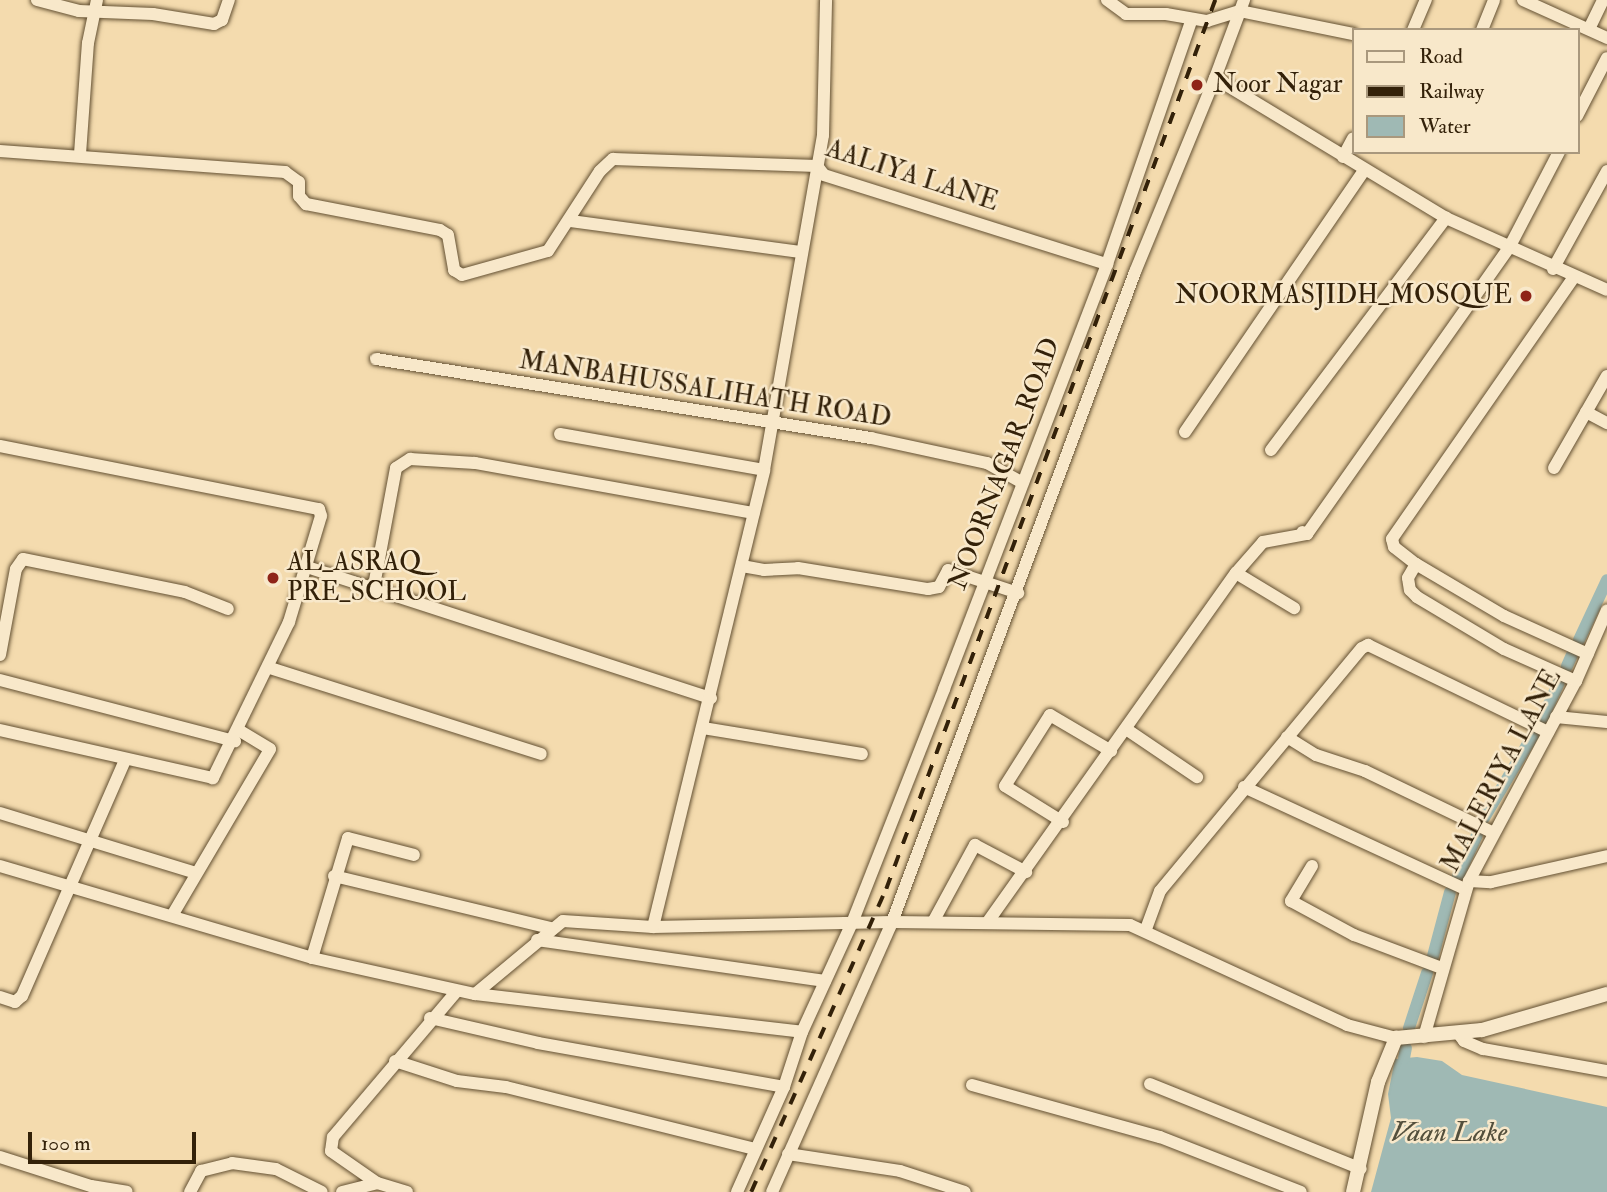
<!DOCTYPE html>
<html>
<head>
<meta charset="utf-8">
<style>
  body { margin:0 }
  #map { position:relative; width:1607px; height:1192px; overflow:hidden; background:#f4dbae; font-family:"IM FELL Double Pica",serif }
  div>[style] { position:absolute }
  .water>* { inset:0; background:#9fb9b4 }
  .canal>* { height:12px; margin:-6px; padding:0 6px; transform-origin:6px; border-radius:6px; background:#9fb9b4 }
  .roads { filter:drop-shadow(0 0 2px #635032) drop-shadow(0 0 2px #635032) }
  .minor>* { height:12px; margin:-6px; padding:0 6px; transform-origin:6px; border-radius:6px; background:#f8e8ca }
  .tertiary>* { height:14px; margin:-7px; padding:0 7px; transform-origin:7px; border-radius:7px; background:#f8e8ca }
  .rail>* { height:3.5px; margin-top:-1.75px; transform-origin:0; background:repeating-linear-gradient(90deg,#332109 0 12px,transparent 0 24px) }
  .dots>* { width:19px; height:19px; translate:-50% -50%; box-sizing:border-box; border:4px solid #f8e8ca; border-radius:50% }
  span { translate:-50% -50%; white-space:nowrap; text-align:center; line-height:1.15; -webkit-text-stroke:5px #f8e8ca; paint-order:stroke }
  .poi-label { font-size:26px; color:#332109 }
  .left { translate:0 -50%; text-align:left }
  .right { translate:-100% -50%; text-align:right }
  .street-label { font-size:26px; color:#332109 }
  .water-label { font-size:28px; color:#534f3c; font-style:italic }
  .legend { position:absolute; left:1352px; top:28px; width:228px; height:126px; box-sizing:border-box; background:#f8e8ca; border:2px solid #a9987d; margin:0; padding:9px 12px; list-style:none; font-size:21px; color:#332109 }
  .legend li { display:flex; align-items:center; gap:14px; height:35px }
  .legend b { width:35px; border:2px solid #a9987d }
  .scale { position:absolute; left:28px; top:1132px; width:168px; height:32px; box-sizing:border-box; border:4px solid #332109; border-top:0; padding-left:9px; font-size:21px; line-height:24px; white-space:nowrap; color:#332109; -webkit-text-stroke:5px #f8e8ca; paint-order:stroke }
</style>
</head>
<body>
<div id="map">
  <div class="water">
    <i style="clip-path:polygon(1417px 1057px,1442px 1061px,1462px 1075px,1607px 1107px,1607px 1192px,1371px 1192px,1391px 1118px,1388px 1094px,1395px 1059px)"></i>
  </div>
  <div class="canal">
    <i style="left:1579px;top:640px;width:66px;rotate:-65deg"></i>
    <i style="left:1567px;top:666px;width:12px;rotate:-66deg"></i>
    <i style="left:1542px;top:719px;width:40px;rotate:-65deg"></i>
    <i style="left:1484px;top:818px;width:96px;rotate:-59.4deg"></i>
    <i style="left:1458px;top:876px;width:45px;rotate:-65.1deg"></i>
    <i style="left:1433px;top:956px;width:66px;rotate:-75.1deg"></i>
    <i style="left:1409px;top:1028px;width:58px;rotate:-71.9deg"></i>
    <i style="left:1404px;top:1058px;width:10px;rotate:-79deg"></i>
  </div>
  <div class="roads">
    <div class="minor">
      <i style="left:37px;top:0;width:43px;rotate:14.7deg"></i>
      <i style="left:79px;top:11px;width:74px;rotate:2.3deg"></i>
      <i style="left:153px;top:14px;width:62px;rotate:9.3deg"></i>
      <i style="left:214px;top:24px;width:9px;rotate:-27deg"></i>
      <i style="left:222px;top:20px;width:21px;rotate:-71deg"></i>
      <i style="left:1107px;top:0;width:24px;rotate:36deg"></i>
      <i style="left:1126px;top:14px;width:40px"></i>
      <i style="left:1166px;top:14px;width:42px;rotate:9.7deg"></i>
      <i style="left:1207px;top:21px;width:34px;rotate:-17deg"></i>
      <i style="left:1240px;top:11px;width:12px;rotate:-70deg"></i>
      <i style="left:1523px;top:0;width:92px;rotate:24.3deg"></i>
      <i style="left:1589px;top:29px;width:32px;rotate:-64deg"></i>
      <i style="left:1413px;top:30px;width:33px;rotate:-67deg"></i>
      <i style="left:1482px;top:30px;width:32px;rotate:-68deg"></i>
      <i style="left:1353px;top:34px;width:115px;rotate:-168.5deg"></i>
      <i style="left:1240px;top:11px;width:72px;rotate:110.5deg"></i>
      <i style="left:1215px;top:78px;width:270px;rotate:31.2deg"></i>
      <i style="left:1446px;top:218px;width:176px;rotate:24.1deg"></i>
      <i style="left:1577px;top:116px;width:65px;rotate:-62.7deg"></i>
      <i style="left:0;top:151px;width:286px;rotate:4.2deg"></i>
      <i style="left:285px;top:172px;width:17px;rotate:36deg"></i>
      <i style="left:299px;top:182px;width:14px;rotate:90deg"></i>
      <i style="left:299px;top:196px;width:11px;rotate:49deg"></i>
      <i style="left:306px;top:204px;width:136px;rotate:11deg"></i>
      <i style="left:440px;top:230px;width:9px;rotate:32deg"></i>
      <i style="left:448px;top:235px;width:36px;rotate:80deg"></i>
      <i style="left:454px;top:270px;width:9px;rotate:32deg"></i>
      <i style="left:462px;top:275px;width:89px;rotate:-15.6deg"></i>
      <i style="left:548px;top:251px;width:95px;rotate:-57deg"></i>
      <i style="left:600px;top:171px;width:18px;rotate:-43deg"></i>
      <i style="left:613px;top:159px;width:204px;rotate:2deg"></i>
      <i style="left:817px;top:166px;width:11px;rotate:52deg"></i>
      <i style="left:824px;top:175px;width:297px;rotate:17.5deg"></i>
      <i style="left:80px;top:154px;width:111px;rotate:-85.9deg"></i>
      <i style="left:88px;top:43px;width:44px;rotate:-78.2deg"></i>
      <i style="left:1343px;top:157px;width:21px;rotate:-62deg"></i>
      <i style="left:571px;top:221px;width:231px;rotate:7.7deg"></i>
      <i style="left:1553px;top:269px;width:112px;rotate:-61.1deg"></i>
      <i style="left:1574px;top:277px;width:319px;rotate:124.8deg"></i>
      <i style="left:1392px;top:539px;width:8px;rotate:76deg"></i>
      <i style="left:1394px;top:547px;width:28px;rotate:38deg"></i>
      <i style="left:1416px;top:564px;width:102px;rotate:30.6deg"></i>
      <i style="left:1504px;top:616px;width:92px;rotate:24.3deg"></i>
      <i style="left:376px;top:359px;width:501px;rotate:9.07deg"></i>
      <i style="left:871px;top:438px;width:119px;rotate:12.2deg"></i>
      <i style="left:987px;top:463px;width:39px;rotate:29deg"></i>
      <i style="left:1586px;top:412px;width:24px;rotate:28deg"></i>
      <i style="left:1185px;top:432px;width:316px;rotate:-55.6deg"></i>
      <i style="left:560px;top:434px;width:207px;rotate:10deg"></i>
      <i style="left:0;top:446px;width:325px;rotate:11.2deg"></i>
      <i style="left:319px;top:509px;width:7px;rotate:74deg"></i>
      <i style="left:321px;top:516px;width:111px;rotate:106.8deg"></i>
      <i style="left:289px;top:622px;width:174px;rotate:116deg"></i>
      <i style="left:213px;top:778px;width:218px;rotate:-167.3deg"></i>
      <i style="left:1271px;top:450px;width:291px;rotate:-53deg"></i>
      <i style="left:1554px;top:468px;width:106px;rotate:-60.1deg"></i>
      <i style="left:1307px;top:534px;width:350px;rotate:-54.8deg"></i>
      <i style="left:1509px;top:248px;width:108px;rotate:-62.5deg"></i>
      <i style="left:1416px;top:564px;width:16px;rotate:120deg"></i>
      <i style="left:1408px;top:578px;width:12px;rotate:81deg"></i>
      <i style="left:1410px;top:590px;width:10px;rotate:45deg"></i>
      <i style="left:1417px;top:597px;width:101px;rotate:30.9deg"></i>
      <i style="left:1504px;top:649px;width:79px;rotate:24deg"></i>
      <i style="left:304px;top:566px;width:428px;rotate:18deg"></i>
      <i style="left:742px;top:566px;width:22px;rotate:10deg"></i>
      <i style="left:764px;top:570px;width:34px;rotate:-3deg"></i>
      <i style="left:798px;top:568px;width:132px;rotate:9.2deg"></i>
      <i style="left:928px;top:589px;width:11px;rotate:-10deg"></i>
      <i style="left:939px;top:587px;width:19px;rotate:-62deg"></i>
      <i style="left:948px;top:570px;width:74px;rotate:18.2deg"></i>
      <i style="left:1236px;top:573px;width:41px;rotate:-48.9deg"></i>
      <i style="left:1263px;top:542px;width:45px;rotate:-10.3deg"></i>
      <i style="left:1307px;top:534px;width:5px;rotate:-158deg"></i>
      <i style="left:373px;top:591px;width:125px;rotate:-79.4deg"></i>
      <i style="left:396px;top:468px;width:17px;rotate:-33deg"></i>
      <i style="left:410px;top:459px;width:65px;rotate:3.5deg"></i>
      <i style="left:475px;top:463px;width:283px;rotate:10.2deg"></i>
      <i style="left:0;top:655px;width:87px;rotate:-79.5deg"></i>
      <i style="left:16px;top:569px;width:12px;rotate:-55deg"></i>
      <i style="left:23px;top:559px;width:165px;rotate:11.5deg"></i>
      <i style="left:185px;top:592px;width:46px;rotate:21.6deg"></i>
      <i style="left:270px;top:668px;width:284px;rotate:17.6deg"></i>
      <i style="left:0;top:680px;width:243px;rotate:14.6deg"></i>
      <i style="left:1556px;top:717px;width:51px;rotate:5.6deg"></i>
      <i style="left:703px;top:728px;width:161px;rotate:9.3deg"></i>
      <i style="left:1126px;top:729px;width:86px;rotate:34.1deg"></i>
      <i style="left:1287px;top:737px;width:34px;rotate:32deg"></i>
      <i style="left:1316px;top:755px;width:52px;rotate:18.1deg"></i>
      <i style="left:1365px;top:771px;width:141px;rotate:25.7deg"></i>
      <i style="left:1244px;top:787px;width:243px;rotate:24.8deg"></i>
      <i style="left:0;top:813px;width:205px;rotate:17deg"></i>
      <i style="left:1063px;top:822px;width:68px;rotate:-148.2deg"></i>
      <i style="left:1005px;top:786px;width:84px;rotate:-57.6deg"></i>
      <i style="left:1050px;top:715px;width:71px;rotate:30.5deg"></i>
      <i style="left:0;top:866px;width:325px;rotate:16.4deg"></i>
      <i style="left:312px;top:958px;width:167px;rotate:12.5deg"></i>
      <i style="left:475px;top:994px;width:114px;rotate:-39.7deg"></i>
      <i style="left:563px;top:921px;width:90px;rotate:3.8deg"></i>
      <i style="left:653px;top:927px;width:239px;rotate:-1.2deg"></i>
      <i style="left:892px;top:922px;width:238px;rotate:0.7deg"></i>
      <i style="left:1130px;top:925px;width:239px;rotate:24.7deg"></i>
      <i style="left:1347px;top:1025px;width:51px;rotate:14.9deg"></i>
      <i style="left:1312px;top:866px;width:41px;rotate:121deg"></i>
      <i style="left:1291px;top:901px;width:72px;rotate:28.4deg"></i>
      <i style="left:1354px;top:935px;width:94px;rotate:20.6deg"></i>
      <i style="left:334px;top:876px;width:223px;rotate:13.5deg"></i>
      <i style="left:1469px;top:881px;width:22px;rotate:3deg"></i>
      <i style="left:1491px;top:882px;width:119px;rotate:-12.6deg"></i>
      <i style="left:173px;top:914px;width:191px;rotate:-59.5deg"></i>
      <i style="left:270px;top:749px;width:35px;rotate:-149deg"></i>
      <i style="left:933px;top:922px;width:88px;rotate:-61.4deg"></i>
      <i style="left:975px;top:845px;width:58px;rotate:27.9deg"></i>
      <i style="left:987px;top:923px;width:430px;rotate:-54.6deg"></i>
      <i style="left:1236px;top:573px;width:68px;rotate:31.1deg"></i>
      <i style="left:653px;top:927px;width:470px;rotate:-76.3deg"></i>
      <i style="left:764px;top:470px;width:340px;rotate:-80deg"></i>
      <i style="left:823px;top:135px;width:135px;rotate:-88.7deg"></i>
      <i style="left:1146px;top:929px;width:40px;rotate:-69.8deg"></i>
      <i style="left:1160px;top:891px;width:316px;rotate:-50.3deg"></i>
      <i style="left:1362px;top:648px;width:7px;rotate:-27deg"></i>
      <i style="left:1368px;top:645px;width:200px;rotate:25.8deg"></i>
      <i style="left:537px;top:940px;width:291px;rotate:8.1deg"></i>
      <i style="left:312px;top:958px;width:125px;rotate:-73.3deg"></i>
      <i style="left:348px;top:838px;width:68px;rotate:14.4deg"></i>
      <i style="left:475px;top:994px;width:329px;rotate:6.6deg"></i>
      <i style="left:0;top:997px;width:16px;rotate:18deg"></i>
      <i style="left:15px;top:1002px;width:9px;rotate:-41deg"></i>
      <i style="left:22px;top:996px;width:257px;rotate:-66.4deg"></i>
      <i style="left:430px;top:1018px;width:111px;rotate:13deg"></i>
      <i style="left:538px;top:1043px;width:250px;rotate:10.1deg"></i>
      <i style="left:1458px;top:1033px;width:10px;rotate:53deg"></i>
      <i style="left:1464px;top:1041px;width:21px;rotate:23deg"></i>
      <i style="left:1483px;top:1049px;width:126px;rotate:10.1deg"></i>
      <i style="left:1424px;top:1037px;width:162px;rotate:-73.9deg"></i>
      <i style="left:1469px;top:881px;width:227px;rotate:-61.9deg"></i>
      <i style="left:1576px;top:681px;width:77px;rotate:-66.4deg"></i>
      <i style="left:395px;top:1061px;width:65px;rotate:17.9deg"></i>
      <i style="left:457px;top:1081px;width:49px;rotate:7deg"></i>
      <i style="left:506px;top:1087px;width:257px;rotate:14deg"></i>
      <i style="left:1150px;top:1084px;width:227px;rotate:21.9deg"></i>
      <i style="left:972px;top:1085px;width:195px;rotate:15.5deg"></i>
      <i style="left:1160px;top:1137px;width:151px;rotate:21.3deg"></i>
      <i style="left:788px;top:1154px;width:113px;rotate:8.6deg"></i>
      <i style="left:900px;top:1171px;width:68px;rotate:17.9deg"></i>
      <i style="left:0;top:1157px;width:96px;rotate:17.7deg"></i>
      <i style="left:91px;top:1186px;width:36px;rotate:9deg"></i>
      <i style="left:190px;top:1192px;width:24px;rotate:-62deg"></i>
      <i style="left:201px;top:1171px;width:32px;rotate:-14deg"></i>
      <i style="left:232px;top:1163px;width:44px;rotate:7.8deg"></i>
      <i style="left:276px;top:1169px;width:51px;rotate:26.6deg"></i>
      <i style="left:342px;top:1192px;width:36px;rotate:-14deg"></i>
      <i style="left:407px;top:1192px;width:31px;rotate:-163deg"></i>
      <i style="left:377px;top:1183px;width:56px;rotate:-145.2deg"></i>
      <i style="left:331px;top:1151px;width:14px;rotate:-82deg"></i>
      <i style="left:333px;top:1137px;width:189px;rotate:-49.7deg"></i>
      <i style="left:737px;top:1192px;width:115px;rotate:-65.9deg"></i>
      <i style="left:784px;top:1087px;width:58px;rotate:-71.9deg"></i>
      <i style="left:802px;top:1032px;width:120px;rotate:-65.4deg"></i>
      <i style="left:852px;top:923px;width:251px;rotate:-68.5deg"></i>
      <i style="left:944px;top:689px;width:455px;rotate:-69deg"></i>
      <i style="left:1107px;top:264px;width:259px;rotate:-70.9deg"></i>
      <i style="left:772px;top:1192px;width:295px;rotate:-66deg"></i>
      <i style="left:892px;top:922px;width:694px;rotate:-69.5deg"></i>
      <i style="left:1135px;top:272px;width:210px;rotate:-67.6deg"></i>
    </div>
    <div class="tertiary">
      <i style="left:1353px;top:1192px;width:113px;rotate:-77.2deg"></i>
      <i style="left:1378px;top:1082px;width:48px;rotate:-67.8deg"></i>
      <i style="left:1396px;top:1038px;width:86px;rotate:-5.3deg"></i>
      <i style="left:1482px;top:1030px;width:130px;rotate:-16.1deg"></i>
    </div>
  </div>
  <div class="rail">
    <i style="left:751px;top:1192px;width:332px;rotate:-66deg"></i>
    <i style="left:886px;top:889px;width:948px;rotate:-69.69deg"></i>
  </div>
  <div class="dots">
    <i style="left:1197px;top:85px;background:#8f2418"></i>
    <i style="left:1526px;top:296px;background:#8f2418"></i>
    <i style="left:273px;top:578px;background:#8f2418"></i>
  </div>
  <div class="poi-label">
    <span class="left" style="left:1213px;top:85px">Noor Nagar</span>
    <span class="right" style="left:1512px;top:296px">NOORMASJIDH_MOSQUE</span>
    <span class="left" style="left:287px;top:578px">AL_ASRAQ<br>PRE_SCHOOL</span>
  </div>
  <div class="street-label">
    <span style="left:912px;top:176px;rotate:18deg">AALIYA LANE</span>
    <span style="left:705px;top:390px;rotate:9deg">MANBAHUSSALIHATH ROAD</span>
    <span style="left:1005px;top:464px;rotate:-69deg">NOORNAGAR_ROAD</span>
    <span style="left:1502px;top:771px;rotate:-62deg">MALERIYA LANE</span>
  </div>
  <div class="water-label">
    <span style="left:1449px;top:1133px">Vaan Lake</span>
  </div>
  <ul class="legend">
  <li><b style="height:9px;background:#f8e8ca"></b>Road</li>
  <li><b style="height:9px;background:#332109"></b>Railway</li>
  <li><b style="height:19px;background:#9fb9b4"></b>Water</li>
  </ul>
  <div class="scale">100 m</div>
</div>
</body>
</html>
